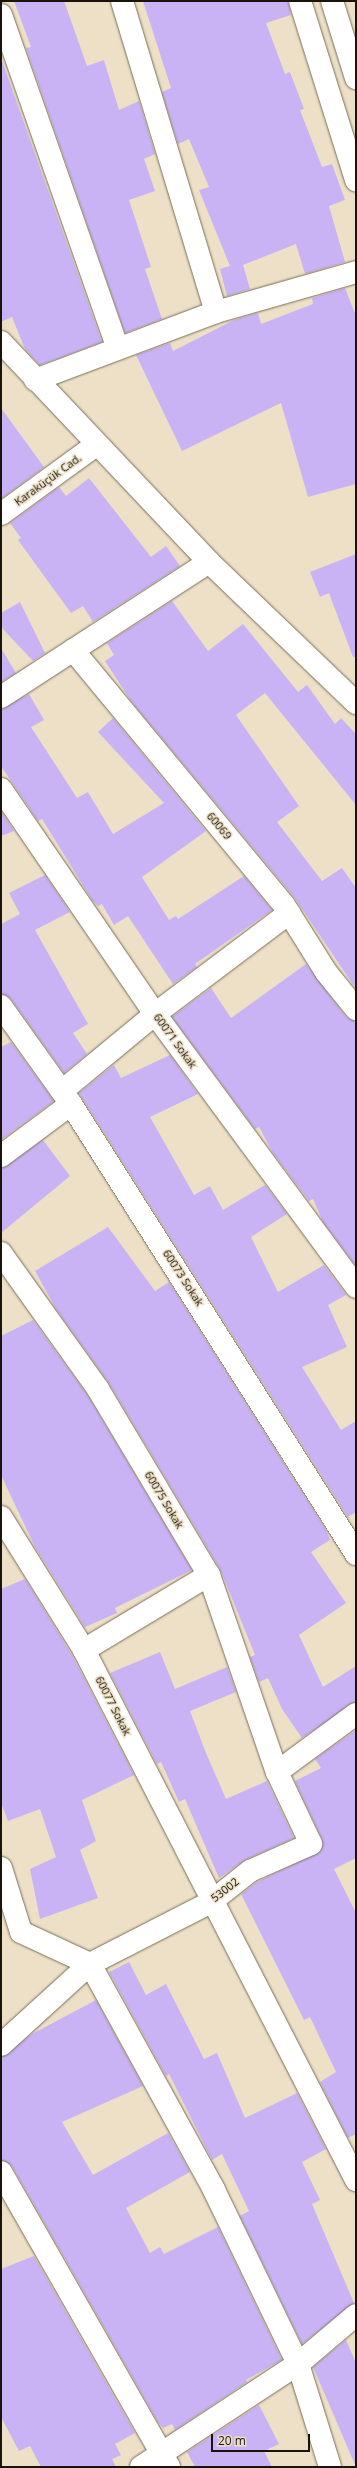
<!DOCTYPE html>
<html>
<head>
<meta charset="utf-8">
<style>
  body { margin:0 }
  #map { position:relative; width:357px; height:2468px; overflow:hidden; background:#ede0c7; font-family:"Open Sans",sans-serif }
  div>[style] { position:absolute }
  .building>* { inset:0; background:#c9b3f5 }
  .roads { filter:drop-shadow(0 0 1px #796e58) drop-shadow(0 0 1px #796e58) }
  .minor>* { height:22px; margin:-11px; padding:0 11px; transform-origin:11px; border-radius:11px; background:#fff }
  .major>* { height:22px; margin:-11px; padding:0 11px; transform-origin:11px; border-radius:11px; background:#fff }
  span { translate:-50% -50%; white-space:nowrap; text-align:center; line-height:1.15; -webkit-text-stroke:3px #ede0c7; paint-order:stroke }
  .street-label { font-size:11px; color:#18140b }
  .frame { position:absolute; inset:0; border:2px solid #18140b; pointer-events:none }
  .scale { position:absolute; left:211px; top:2434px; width:99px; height:18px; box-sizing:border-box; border:2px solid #18140b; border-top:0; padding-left:5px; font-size:12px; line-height:14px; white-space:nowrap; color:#18140b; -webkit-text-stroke:3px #ede0c7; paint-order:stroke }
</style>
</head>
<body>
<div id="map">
  <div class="building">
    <i style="clip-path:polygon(14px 1px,64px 1px,87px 66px,104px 60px,119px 110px,139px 101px,155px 154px,144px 159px,155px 191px,129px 200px,151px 267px,145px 269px,162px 319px,125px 333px,26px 48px,31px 47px)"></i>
    <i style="clip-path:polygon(143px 1px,288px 1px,291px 15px,266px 23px,285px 74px,290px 72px,304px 109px,300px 110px,322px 167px,332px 164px,345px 200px,329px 206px,345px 262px,305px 274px,296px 244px,243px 265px,250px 289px,227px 296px,220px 269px,230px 266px,199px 190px,209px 187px,189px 139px,178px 144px,162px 92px,171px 88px)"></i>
    <i style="clip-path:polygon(1px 58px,102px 342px,40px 365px,25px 349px,12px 317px,1px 322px)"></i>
    <i style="clip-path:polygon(345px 288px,356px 316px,356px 484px,308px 497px,281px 403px,182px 451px,136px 355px,170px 343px,173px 351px,234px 320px,258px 313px,261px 324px,313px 304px,312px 298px)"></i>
    <i style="clip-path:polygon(1px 408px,44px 467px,1px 499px)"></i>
    <i style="clip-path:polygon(89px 478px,151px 557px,166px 546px,180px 566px,93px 622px,83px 606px,71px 613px,18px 540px,21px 538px,10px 523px,59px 487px,66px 496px)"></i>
    <i style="clip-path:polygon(356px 554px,356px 657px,353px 657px,329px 593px,320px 597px,310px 572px)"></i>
    <i style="clip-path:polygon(172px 601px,208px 651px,243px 624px,298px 692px,307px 685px,335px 724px,341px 718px,356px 734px,356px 805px,265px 693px,236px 715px,299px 806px,277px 822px,322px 881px,342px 868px,356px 888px,356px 989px,294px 897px,131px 701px,105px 661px,114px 655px,107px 643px)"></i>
    <i style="clip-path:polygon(20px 602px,45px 653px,33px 661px,1px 627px,1px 613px)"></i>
    <i style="clip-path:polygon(1px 648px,16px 673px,1px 682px)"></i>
    <i style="clip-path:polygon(29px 694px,44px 720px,31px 727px,77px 798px,88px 792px,113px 834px,164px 803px,98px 732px,113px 718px,206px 831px,142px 877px,169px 920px,176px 916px,178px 919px,244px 876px,272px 910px,195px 964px,197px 967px,173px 984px,128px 916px,114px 925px,102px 904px,98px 906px,92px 900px,42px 819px,38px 821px,1px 766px,1px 709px)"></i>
    <i style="clip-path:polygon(1px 811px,14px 831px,1px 836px)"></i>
    <i style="clip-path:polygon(45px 875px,70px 912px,35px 930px,88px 1024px,73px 1033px,87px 1054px,64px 1073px,11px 999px,1px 994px,1px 924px,20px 914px,9px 893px)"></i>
    <i style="clip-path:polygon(306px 964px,346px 1017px,356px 1021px,356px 1266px,323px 1222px,313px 1199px,309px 1201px,273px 1153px,259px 1127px,255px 1129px,172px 1017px,211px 988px,231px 1018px)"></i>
    <i style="clip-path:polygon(11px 1042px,54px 1101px,1px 1140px,1px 1047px)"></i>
    <i style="clip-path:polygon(170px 1055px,198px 1094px,150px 1117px,194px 1195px,210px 1186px,223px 1210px,265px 1185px,287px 1214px,251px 1237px,278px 1292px,324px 1265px,346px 1295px,328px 1305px,347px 1347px,302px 1367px,341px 1430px,356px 1421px,356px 1512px,348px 1517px,79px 1093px,114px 1065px,121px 1078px)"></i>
    <i style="clip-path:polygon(43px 1140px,70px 1176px,1px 1233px,1px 1168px)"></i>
    <i style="clip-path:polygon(108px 1227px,155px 1291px,169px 1282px,326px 1530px,330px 1540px,311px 1552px,346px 1603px,299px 1635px,323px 1687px,356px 1666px,356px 1702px,302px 1738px,282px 1709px,268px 1678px,259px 1682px,250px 1657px,255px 1655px,220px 1569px,109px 1383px,56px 1309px,35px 1271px)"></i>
    <i style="clip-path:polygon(33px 1320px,88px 1396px,192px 1570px,115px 1608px,117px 1613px,85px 1627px,35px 1547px,1px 1475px,1px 1336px)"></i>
    <i style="clip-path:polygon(25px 1579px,72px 1655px,134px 1775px,82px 1800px,96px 1841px,80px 1850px,98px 1898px,40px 1919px,30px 1869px,56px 1857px,40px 1809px,8px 1821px,1px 1803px,1px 1589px)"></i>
    <i style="clip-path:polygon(160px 1652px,175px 1689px,227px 1667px,236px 1692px,190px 1711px,206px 1753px,226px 1799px,267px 1781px,294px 1838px,245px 1860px,219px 1878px,185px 1799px,179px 1802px,161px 1762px,157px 1764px,110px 1673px)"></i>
    <i style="clip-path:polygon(356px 1730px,356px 1858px,334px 1869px,356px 1913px,356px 2134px,348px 2138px,320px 2082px,336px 2072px,310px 2017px,304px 2020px,241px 1894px,257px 1882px,321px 1851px,322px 1839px,295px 1781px,321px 1768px,315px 1759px)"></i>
    <i style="clip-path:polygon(129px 1962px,146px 1995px,166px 1984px,204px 2059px,217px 2053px,245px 2118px,297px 2093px,326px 2149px,302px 2162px,320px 2200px,312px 2204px,354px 2303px,302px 2344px,240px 2216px,249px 2211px,222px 2154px,212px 2160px,169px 2074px,166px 2076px,109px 1972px)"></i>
    <i style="clip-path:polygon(96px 2000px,143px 2086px,62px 2122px,93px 2175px,168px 2133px,190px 2172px,126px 2208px,150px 2253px,160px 2247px,164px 2254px,218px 2227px,282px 2360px,246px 2380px,247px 2382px,175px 2430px,172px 2424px,163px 2428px,158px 2422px,12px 2166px,1px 2160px,1px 2057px,32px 2034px)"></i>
    <i style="clip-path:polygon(34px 2256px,135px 2433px,115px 2444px,121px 2455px,112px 2459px,116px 2467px,41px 2467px,30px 2446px,19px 2451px,1px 2417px,1px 2269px)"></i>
    <i style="clip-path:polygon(346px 2340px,356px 2363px,356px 2467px,313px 2367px)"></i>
    <i style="clip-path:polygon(259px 2405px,279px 2444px,264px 2451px,272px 2467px,195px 2467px,187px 2452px)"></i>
  </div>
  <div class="roads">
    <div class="minor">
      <i style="left:122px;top:1px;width:325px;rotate:73.2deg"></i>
      <i style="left:1px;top:15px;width:352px;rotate:70.7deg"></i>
      <i style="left:1px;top:342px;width:303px;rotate:46.6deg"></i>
      <i style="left:209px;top:562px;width:204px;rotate:43.8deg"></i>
      <i style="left:35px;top:380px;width:193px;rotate:-20.6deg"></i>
      <i style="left:216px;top:312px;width:146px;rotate:-15.9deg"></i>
      <i style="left:1px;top:514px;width:117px;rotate:-36deg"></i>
      <i style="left:73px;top:650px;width:331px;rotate:50.4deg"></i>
      <i style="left:284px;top:905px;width:79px;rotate:57.9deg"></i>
      <i style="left:326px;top:972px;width:48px;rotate:51deg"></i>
      <i style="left:1px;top:697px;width:248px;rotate:-33deg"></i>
      <i style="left:1px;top:789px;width:273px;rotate:55.6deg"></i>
      <i style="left:155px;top:1014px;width:339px;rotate:53.6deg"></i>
      <i style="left:1px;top:1006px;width:120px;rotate:54.5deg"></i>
      <i style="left:71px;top:1104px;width:533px;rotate:57.65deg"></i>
      <i style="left:62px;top:1091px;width:121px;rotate:-39.6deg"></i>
      <i style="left:155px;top:1014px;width:168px;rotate:-37deg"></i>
      <i style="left:1px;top:1156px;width:87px;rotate:-36.6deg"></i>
      <i style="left:1px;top:1253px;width:167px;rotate:54.5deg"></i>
      <i style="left:98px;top:1389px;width:217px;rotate:59.2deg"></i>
      <i style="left:209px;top:1575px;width:208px;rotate:71deg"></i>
      <i style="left:1px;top:1517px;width:157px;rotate:58deg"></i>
      <i style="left:84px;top:1650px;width:596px;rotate:62.83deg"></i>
      <i style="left:84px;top:1650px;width:146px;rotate:-31deg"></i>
      <i style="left:1px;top:1868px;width:67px;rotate:72.6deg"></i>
      <i style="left:21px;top:1932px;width:76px;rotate:24.9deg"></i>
      <i style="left:90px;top:1964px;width:258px;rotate:61.2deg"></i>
      <i style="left:214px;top:2190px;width:193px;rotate:64.2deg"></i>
      <i style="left:298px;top:2364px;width:108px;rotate:72.7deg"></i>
      <i style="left:1px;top:2045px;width:120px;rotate:-42.3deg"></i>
      <i style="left:90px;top:1964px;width:136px;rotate:-27.1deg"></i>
      <i style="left:211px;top:1902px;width:50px;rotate:-38.5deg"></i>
      <i style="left:250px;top:1871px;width:67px;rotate:-23.9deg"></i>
      <i style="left:311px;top:1844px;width:80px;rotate:-115.3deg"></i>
      <i style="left:277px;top:1772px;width:98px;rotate:-36.3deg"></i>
      <i style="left:1px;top:2172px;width:339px;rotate:60.3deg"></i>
      <i style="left:141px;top:2467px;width:188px;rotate:-33.3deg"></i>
      <i style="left:298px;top:2364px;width:76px;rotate:-40.2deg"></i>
    </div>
    <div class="major">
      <i style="left:300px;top:1px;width:188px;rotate:72.6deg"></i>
      <i style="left:332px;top:1px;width:81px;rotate:72.7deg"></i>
    </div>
  </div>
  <div class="street-label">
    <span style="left:48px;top:480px;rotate:-36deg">Karaküçük Cad.</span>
    <span style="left:219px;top:826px;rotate:50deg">60069</span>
    <span style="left:175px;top:1041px;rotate:54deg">60071 Sokak</span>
    <span style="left:183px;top:1278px;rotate:57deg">60073 Sokak</span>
    <span style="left:164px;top:1500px;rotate:59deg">60075 Sokak</span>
    <span style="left:113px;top:1706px;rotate:63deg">60077 Sokak</span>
    <span style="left:225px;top:1890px;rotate:-38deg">53002</span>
  </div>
  <div class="frame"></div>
  <div class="scale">20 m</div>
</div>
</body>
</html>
